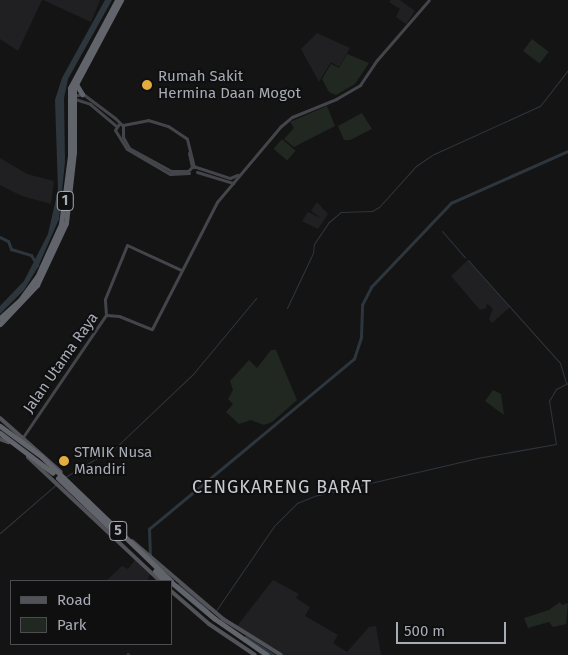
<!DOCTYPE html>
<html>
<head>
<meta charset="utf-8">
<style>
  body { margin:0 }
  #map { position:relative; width:568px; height:655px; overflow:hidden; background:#141415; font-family:"Fira Sans",sans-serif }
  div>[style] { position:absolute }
  .built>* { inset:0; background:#202022 }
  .green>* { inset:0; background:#202821; transform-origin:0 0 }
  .water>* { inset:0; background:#2e363d }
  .stream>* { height:1px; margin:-0.5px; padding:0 0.5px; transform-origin:0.5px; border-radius:0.5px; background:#2e363d }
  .canal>* { height:2.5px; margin:-1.25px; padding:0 1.25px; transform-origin:1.25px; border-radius:1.25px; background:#2e363d }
  .river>* { height:3px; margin:-1.5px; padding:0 1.5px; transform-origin:1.5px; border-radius:1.5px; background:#2e363d }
  .secondary>* { height:3px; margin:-1.5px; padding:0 1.5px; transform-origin:1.5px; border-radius:1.5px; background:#43454a }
  .primary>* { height:4px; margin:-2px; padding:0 2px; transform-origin:2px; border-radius:2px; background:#515359 }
  .highway>* { height:5px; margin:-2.5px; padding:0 2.5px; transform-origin:2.5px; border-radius:2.5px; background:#62646b }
  .dots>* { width:14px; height:14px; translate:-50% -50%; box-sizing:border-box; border:2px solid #0f0f10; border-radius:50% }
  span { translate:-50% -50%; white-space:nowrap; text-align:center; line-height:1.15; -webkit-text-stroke:4px #0f0f10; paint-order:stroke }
  .shield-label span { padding:1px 4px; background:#0f0f10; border:1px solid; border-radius:4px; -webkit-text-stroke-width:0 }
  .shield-label { font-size:14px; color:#a7abb5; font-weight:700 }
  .poi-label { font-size:15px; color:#a7abb5 }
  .left { translate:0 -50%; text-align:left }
  .street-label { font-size:15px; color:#a7abb5 }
  .quarter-label { font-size:18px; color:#c7cad1; letter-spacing:1px }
  .legend { position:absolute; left:10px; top:580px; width:162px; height:65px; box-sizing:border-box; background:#0f0f10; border:1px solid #4c4d52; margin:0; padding:6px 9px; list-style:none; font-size:15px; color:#a7abb5 }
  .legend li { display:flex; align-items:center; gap:10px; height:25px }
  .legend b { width:25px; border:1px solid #4c4d52 }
  .scale { position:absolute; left:396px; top:622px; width:110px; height:22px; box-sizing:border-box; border:2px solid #a7abb5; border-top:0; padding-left:6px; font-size:15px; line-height:18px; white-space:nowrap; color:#a7abb5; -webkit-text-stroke:4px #0f0f10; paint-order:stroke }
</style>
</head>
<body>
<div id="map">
  <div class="built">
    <i style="clip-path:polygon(0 0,42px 0,18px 51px,0 39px)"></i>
    <i style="clip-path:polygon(43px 0,100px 0,91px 22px)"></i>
    <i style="clip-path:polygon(391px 0,400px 0,415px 11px,406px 24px,396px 17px,400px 9px,389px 2px)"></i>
    <i style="clip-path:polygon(317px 33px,350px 48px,339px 67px,331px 62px,319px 82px,301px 49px)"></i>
    <i style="clip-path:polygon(0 158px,27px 174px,54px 181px,51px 204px,22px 196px,0 185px)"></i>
    <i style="clip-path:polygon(317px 202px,328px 214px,318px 229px,302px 221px,308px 212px,321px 218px,311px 211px)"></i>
    <i style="clip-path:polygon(468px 260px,510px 307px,492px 323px,489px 319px,493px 309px,487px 303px,486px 308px,480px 310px,451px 276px)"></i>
    <i style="clip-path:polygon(135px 560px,150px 574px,147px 581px,106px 581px,122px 566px,128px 569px)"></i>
    <i style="clip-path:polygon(273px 580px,299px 594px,296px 598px,310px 607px,305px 616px,338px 635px,333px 643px,347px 652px,369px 627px,376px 626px,381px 655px,283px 655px,237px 626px)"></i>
  </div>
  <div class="green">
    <i style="left:532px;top:39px;width:21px;height:15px;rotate:37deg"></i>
    <i style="clip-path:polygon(347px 54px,369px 63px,355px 84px,336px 95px,329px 92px,322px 79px,331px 64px,339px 68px)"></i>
    <i style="clip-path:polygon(327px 106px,335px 126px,294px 147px,284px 139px,294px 128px,290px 122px)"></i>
    <i style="clip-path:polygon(362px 113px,372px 129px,350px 140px,344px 140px,338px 126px)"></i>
    <i style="left:282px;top:139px;width:18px;height:13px;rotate:41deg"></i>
    <i style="clip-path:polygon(271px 350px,276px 350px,297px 400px,272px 422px,264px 425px,251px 420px,239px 424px,226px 412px,233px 404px,228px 399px,233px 390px,230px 381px,249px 360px,257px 368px)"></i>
    <i style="clip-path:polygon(493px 390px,501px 394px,504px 415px,485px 401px)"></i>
    <i style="clip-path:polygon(560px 602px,562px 605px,568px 603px,566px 624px,553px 627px,549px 622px,528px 628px,524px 618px,549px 610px)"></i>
  </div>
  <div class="water">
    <i style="clip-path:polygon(105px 0,112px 0,68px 79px,64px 98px,65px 162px,59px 219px,38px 267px,24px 290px,0 314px,0 306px,24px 281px,48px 234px,58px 190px,55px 100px,62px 78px)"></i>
  </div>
  <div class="stream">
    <i style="left:442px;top:231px;width:35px;rotate:49deg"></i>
    <i style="left:468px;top:260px;width:138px;rotate:48.2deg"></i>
    <i style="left:560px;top:363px;width:21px;rotate:73deg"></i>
    <i style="left:287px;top:308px;width:61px;rotate:-64.7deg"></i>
    <i style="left:313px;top:253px;width:9px;rotate:-84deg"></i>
    <i style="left:314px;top:244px;width:27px;rotate:-56deg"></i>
    <i style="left:329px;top:222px;width:16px;rotate:-40deg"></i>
    <i style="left:341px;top:212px;width:31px;rotate:-2deg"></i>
    <i style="left:372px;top:211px;width:8px;rotate:-30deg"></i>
    <i style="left:379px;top:207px;width:55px;rotate:-47.9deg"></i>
    <i style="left:416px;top:166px;width:22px;rotate:-34deg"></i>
    <i style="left:434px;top:154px;width:116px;rotate:-24.4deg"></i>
    <i style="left:540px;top:106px;width:46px;rotate:-52.1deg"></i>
    <i style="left:65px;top:477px;width:59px;rotate:-30.5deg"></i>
    <i style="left:116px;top:447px;width:106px;rotate:-43.5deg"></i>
    <i style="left:193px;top:374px;width:99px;rotate:-50.3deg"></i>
    <i style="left:0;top:533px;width:79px;rotate:-40.9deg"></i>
    <i style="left:215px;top:612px;width:104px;rotate:-55.5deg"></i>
    <i style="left:274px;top:526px;width:33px;rotate:-45deg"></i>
    <i style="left:297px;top:503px;width:18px;rotate:-22deg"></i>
    <i style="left:314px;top:496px;width:167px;rotate:-13.1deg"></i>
    <i style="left:477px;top:458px;width:80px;rotate:-10deg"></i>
    <i style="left:556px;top:444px;width:44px;rotate:-99.2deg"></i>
    <i style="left:549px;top:401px;width:14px;rotate:-60deg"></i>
    <i style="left:556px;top:389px;width:13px;rotate:-27deg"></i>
  </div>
  <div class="canal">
    <i style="left:150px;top:557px;width:28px;rotate:-92deg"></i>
    <i style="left:149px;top:529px;width:266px;rotate:-39.7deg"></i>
    <i style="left:354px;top:359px;width:23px;rotate:-72deg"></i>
    <i style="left:361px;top:337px;width:32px;rotate:-88deg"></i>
    <i style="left:362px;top:305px;width:20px;rotate:-63deg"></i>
    <i style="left:371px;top:287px;width:116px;rotate:-46.4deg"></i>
    <i style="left:451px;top:203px;width:128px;rotate:-24deg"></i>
    <i style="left:180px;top:584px;width:37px;rotate:43deg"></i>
    <i style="left:246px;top:637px;width:33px;rotate:33deg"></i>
    <i style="left:128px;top:654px;width:1px;rotate:45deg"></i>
  </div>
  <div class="river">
    <i style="left:0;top:237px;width:9px;rotate:27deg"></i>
    <i style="left:8px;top:241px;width:9px;rotate:69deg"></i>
    <i style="left:11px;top:249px;width:21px;rotate:17deg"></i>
    <i style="left:31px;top:255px;width:12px;rotate:59deg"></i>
  </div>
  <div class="secondary">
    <i style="left:73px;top:96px;width:10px;rotate:-11deg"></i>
    <i style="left:83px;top:94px;width:40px;rotate:37deg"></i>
    <i style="left:115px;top:118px;width:11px;rotate:45deg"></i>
    <i style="left:123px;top:126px;width:11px;rotate:90deg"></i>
    <i style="left:123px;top:137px;width:13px;rotate:61deg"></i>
    <i style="left:129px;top:148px;width:48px;rotate:28.7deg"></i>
    <i style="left:171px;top:171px;width:17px"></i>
    <i style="left:75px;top:99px;width:16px;rotate:18deg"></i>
    <i style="left:90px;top:104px;width:34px;rotate:40deg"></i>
    <i style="left:119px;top:124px;width:7px;rotate:124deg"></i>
    <i style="left:115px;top:130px;width:22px;rotate:58deg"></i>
    <i style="left:127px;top:149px;width:50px;rotate:30.2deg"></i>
    <i style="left:170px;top:174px;width:19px;rotate:-3deg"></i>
    <i style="left:123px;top:125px;width:25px;rotate:-11deg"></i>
    <i style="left:148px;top:120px;width:21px;rotate:17deg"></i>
    <i style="left:168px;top:126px;width:23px;rotate:34deg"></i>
    <i style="left:187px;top:139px;width:29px;rotate:76deg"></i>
    <i style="left:280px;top:127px;width:16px;rotate:-40deg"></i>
    <i style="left:292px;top:117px;width:48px;rotate:-22.2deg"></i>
    <i style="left:336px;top:99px;width:28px;rotate:-30deg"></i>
    <i style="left:360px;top:85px;width:30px;rotate:-56deg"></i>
    <i style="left:377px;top:60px;width:79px;rotate:-49.1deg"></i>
    <i style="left:189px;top:153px;width:14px;rotate:78deg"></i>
    <i style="left:188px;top:171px;width:7px;rotate:-45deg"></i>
    <i style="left:193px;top:166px;width:39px;rotate:18deg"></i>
    <i style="left:230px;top:178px;width:8px;rotate:-23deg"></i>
    <i style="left:197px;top:172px;width:38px;rotate:17deg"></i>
    <i style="left:106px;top:315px;width:16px;rotate:-94deg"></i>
    <i style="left:105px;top:299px;width:58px;rotate:-67.8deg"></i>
    <i style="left:127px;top:245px;width:60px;rotate:24.8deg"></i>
    <i style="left:23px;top:437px;width:148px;rotate:-55.8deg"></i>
    <i style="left:106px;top:315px;width:13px;rotate:4deg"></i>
    <i style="left:119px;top:316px;width:35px;rotate:22deg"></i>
    <i style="left:152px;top:329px;width:143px;rotate:-62.9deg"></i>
    <i style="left:217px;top:202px;width:99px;rotate:-49.9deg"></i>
  </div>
  <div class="primary">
    <i style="left:0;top:418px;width:81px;rotate:41.5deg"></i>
    <i style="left:0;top:439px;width:9px;rotate:21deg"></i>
    <i style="left:28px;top:457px;width:181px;rotate:43.2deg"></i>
    <i style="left:132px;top:541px;width:120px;rotate:40.6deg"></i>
    <i style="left:223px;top:619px;width:68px;rotate:31.8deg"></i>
    <i style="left:171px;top:591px;width:50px;rotate:41deg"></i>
    <i style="left:209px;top:624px;width:55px;rotate:34deg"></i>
  </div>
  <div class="highway">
    <i style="left:76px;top:84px;width:12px;rotate:59deg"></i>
    <i style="left:0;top:318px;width:27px;rotate:-42deg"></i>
    <i style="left:20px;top:300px;width:29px;rotate:-54deg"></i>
    <i style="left:37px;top:277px;width:58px;rotate:-65.6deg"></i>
    <i style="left:61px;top:224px;width:69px;rotate:-82.5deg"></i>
    <i style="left:70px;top:156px;width:68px;rotate:-90deg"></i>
    <i style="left:70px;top:88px;width:100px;rotate:-61.9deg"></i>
    <i style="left:0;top:324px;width:54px;rotate:-46.5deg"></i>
    <i style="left:37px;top:285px;width:68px;rotate:-64.9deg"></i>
    <i style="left:66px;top:223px;width:71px;rotate:-83.6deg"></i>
    <i style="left:74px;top:152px;width:64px;rotate:-90deg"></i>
    <i style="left:74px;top:88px;width:100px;rotate:-61.9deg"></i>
    <i style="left:0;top:426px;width:52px;rotate:36.4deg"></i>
    <i style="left:42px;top:457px;width:179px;rotate:43.9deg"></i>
    <i style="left:0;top:433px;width:66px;rotate:37deg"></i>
    <i style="left:58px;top:478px;width:74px;rotate:43.9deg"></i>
    <i style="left:155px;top:571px;width:14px;rotate:45deg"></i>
    <i style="left:171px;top:582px;width:57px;rotate:40.1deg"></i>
    <i style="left:215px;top:619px;width:63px;rotate:34.7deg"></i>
  </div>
  <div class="dots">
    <i style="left:147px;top:85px;background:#e2ac3f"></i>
    <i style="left:64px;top:461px;background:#e2ac3f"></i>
  </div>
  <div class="shield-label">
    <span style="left:65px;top:201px">1</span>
    <span style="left:118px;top:531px">5</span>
  </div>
  <div class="poi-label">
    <span class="left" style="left:158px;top:85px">Rumah Sakit<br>Hermina Daan Mogot</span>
    <span class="left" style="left:74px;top:461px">STMIK Nusa<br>Mandiri</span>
  </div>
  <div class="street-label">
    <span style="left:61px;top:363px;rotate:-55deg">Jalan Utama Raya</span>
  </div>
  <div class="quarter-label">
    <span style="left:282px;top:487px">CENGKARENG BARAT</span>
  </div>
  <ul class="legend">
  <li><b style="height:6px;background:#515359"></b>Road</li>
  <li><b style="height:14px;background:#202821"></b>Park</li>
  </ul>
  <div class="scale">500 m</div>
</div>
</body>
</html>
